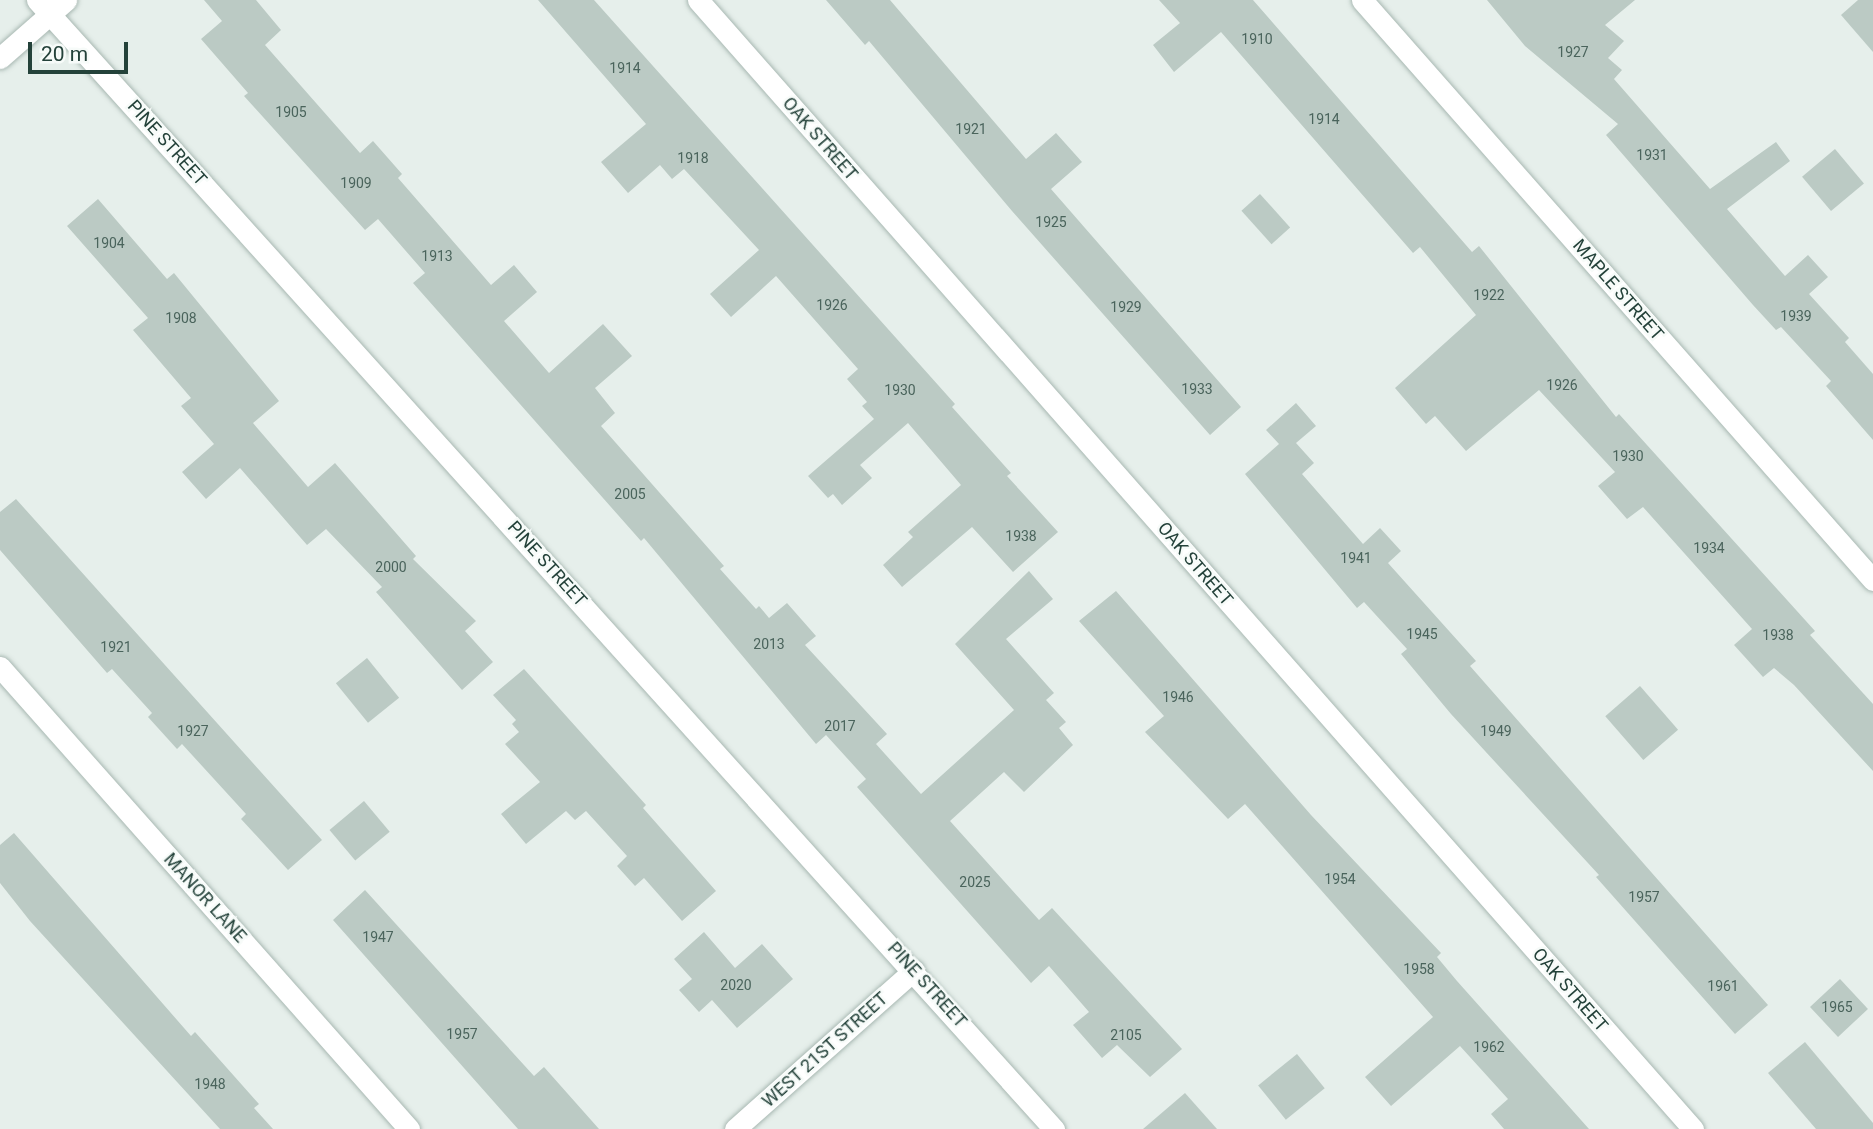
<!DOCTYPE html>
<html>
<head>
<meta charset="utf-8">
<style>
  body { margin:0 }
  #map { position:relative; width:1873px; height:1129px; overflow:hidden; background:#e6efeb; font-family:Roboto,sans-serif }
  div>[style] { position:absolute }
  .building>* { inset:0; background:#bbcac4; transform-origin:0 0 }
  .roads { filter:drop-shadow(0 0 2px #a8b8b2) drop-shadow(0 0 2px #a8b8b2) }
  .minor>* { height:21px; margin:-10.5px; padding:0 10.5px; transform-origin:10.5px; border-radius:10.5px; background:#fff }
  span { translate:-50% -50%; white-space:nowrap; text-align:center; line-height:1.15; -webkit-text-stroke:5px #f7fbf9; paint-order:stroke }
  .number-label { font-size:14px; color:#4a645c }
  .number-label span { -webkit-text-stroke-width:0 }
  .street-label { font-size:18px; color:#24423a }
  .scale { position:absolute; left:28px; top:42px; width:100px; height:32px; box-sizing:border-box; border:4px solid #24423a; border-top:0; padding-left:9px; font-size:21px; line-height:24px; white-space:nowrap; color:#24423a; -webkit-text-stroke:5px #f7fbf9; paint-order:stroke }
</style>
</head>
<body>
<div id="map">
  <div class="building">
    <i style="clip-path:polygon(204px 0,256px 0,281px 30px,265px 45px,360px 153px,373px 141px,402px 174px,398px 178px,491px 285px,514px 265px,537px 292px,504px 321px,549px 373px,603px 324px,632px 356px,595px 388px,615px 413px,601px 426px,724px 566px,720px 569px,756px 609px,759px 606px,769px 618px,787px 603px,816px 636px,805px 645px,887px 734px,876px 744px,921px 794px,1014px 710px,955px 644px,1029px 571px,1053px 599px,1006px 639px,1054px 693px,1046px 700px,1066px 722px,1059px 728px,1073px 745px,1024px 792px,1004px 772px,950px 821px,1039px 920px,1052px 908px,1182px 1049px,1150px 1077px,1117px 1045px,1102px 1058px,1073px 1025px,1089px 1012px,1049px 966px,1031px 983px,857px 787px,866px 779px,826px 735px,816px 744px,644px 538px,641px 541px,413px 283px,425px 273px,378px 219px,365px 230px,244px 96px,248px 93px,201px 39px,222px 21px)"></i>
    <i style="clip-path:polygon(538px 0,594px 0,955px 404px,952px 407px,1011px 473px,1007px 476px,1058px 532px,1013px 572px,972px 527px,902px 587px,883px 565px,913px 537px,908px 532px,961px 485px,908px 423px,860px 465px,872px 478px,842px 505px,833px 494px,828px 498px,808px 476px,874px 419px,862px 406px,867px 402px,847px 379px,858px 369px,776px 276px,731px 317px,710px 294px,759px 250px,684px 169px,672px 179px,660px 165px,628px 193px,601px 162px,646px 124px)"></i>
    <i style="clip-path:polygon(826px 0,890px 0,1026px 159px,1056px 133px,1082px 162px,1051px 189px,1241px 407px,1210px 435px,1012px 211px,869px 41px,865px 45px)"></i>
    <i style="clip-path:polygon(1159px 0,1253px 0,1472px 252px,1479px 246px,1616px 417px,1619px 414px,1815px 631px,1810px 635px,1873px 704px,1873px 771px,1794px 685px,1774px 668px,1763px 677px,1734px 645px,1752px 629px,1643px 507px,1627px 519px,1598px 486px,1615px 472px,1539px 390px,1466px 451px,1435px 416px,1426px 424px,1395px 388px,1476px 315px,1420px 247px,1413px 253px,1221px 32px,1174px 72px,1153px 45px,1180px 23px)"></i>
    <i style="clip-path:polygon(1487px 0,1635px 0,1605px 25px,1624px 41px,1608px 58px,1622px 70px,1614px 79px,1710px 189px,1776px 142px,1790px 161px,1727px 209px,1785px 276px,1808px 255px,1828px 277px,1809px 294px,1849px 338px,1845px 342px,1873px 374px,1873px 440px,1826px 386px,1831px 381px,1781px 327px,1776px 330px,1753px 305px,1606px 135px,1618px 124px,1525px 46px)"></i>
    <i style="clip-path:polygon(1858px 0,1873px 0,1873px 52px,1841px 15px)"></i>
    <i style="left:1835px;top:149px;width:45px;height:43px;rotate:50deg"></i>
    <i style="left:1260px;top:194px;width:45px;height:25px;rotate:48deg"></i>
    <i style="clip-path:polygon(98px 199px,167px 279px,174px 273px,279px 401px,253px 423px,308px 487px,335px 463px,416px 556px,413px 559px,476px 621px,465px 631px,493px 662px,462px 690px,376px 592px,382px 587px,326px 529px,307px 545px,240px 468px,206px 499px,182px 472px,214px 444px,181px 406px,191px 398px,133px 330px,148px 318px,67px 226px)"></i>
    <i style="clip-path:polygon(1296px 403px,1316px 426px,1296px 443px,1314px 463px,1302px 474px,1363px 544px,1380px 528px,1401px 551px,1388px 563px,1476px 661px,1470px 666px,1768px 1005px,1735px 1034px,1596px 877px,1599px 875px,1451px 714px,1401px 654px,1407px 649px,1364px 602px,1357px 608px,1245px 474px,1279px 444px,1266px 430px)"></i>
    <i style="clip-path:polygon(16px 499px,322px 840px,288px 870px,241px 819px,246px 814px,182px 744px,177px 749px,148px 717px,152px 713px,112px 669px,107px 673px,0 550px,0 512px)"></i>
    <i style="clip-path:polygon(1116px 591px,1311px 815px,1441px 953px,1437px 957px,1457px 981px,1589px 1129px,1504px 1129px,1491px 1114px,1508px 1099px,1460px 1046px,1391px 1106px,1365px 1077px,1433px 1017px,1245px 804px,1228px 819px,1145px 732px,1164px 716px,1079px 621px)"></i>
    <i style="left:367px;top:658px;width:51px;height:40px;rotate:51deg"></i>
    <i style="clip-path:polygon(524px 669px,646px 805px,643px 808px,716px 891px,682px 921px,644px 878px,635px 886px,617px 866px,627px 856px,586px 811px,575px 820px,566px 811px,526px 844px,501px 814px,540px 782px,505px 744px,519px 732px,512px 724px,516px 720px,493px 695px)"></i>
    <i style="left:1640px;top:686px;width:58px;height:46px;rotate:49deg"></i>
    <i style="left:364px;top:801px;width:40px;height:45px;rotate:50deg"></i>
    <i style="clip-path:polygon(14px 833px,191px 1036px,195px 1032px,259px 1104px,254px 1108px,273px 1129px,220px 1129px,30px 921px,0 883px,0 845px)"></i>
    <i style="clip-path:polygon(365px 890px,534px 1076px,544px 1067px,599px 1129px,518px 1129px,333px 920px)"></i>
    <i style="clip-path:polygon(704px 932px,735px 968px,762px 944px,793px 979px,737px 1028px,712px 1000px,699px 1012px,679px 990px,692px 979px,674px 959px)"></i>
    <i style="left:1840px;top:979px;width:41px;height:41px;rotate:47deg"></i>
    <i style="clip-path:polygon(1805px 1042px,1873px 1123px,1873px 1129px,1816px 1129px,1768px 1073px)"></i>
    <i style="left:1297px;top:1054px;width:44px;height:50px;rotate:51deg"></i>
    <i style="clip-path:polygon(1185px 1093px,1217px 1129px,1143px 1129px)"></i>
  </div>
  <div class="roads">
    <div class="minor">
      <i style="left:37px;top:0;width:1520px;rotate:47.99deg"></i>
      <i style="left:698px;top:0;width:1505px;rotate:48.61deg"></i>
      <i style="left:1362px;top:0;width:773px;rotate:48.62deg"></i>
      <i style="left:0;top:58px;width:88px;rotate:-41.3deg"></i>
      <i style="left:0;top:667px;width:617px;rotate:48.48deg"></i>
      <i style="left:735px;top:1129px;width:239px;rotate:-41.6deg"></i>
    </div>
  </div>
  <div class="number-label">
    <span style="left:1257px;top:39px">1910</span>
    <span style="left:1573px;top:52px">1927</span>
    <span style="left:625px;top:68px">1914</span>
    <span style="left:291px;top:112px">1905</span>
    <span style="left:1324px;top:119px">1914</span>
    <span style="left:971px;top:129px">1921</span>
    <span style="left:1652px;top:155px">1931</span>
    <span style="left:693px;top:158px">1918</span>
    <span style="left:356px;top:183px">1909</span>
    <span style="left:1051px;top:222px">1925</span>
    <span style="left:109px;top:243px">1904</span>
    <span style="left:437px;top:256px">1913</span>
    <span style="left:1489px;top:295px">1922</span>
    <span style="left:832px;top:305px">1926</span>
    <span style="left:1126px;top:307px">1929</span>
    <span style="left:1796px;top:316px">1939</span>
    <span style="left:181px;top:318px">1908</span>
    <span style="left:1562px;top:385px">1926</span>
    <span style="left:1197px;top:389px">1933</span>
    <span style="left:900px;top:390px">1930</span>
    <span style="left:1628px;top:456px">1930</span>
    <span style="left:630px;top:494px">2005</span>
    <span style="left:1021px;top:536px">1938</span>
    <span style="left:1709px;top:548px">1934</span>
    <span style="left:1356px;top:558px">1941</span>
    <span style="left:391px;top:567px">2000</span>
    <span style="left:1422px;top:634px">1945</span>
    <span style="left:1778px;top:635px">1938</span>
    <span style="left:769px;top:644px">2013</span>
    <span style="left:116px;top:647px">1921</span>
    <span style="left:1178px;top:697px">1946</span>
    <span style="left:840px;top:726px">2017</span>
    <span style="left:193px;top:731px">1927</span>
    <span style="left:1496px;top:731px">1949</span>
    <span style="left:1340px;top:879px">1954</span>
    <span style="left:975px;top:882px">2025</span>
    <span style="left:1644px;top:897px">1957</span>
    <span style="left:378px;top:937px">1947</span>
    <span style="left:1419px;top:969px">1958</span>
    <span style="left:736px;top:985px">2020</span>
    <span style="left:1723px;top:986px">1961</span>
    <span style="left:1837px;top:1007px">1965</span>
    <span style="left:462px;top:1034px">1957</span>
    <span style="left:1126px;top:1035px">2105</span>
    <span style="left:1489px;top:1047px">1962</span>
    <span style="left:210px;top:1084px">1948</span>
  </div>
  <div class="street-label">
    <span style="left:820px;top:139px;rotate:49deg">OAK STREET</span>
    <span style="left:167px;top:143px;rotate:48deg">PINE STREET</span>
    <span style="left:1618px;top:290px;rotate:49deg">MAPLE STREET</span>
    <span style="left:547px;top:564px;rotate:48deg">PINE STREET</span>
    <span style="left:1195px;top:564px;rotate:49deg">OAK STREET</span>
    <span style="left:205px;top:898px;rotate:48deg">MANOR LANE</span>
    <span style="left:927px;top:985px;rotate:48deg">PINE STREET</span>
    <span style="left:1570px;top:990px;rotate:49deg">OAK STREET</span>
    <span style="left:825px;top:1050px;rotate:-42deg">WEST 21ST STREET</span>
  </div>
  <div class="scale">20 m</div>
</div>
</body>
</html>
